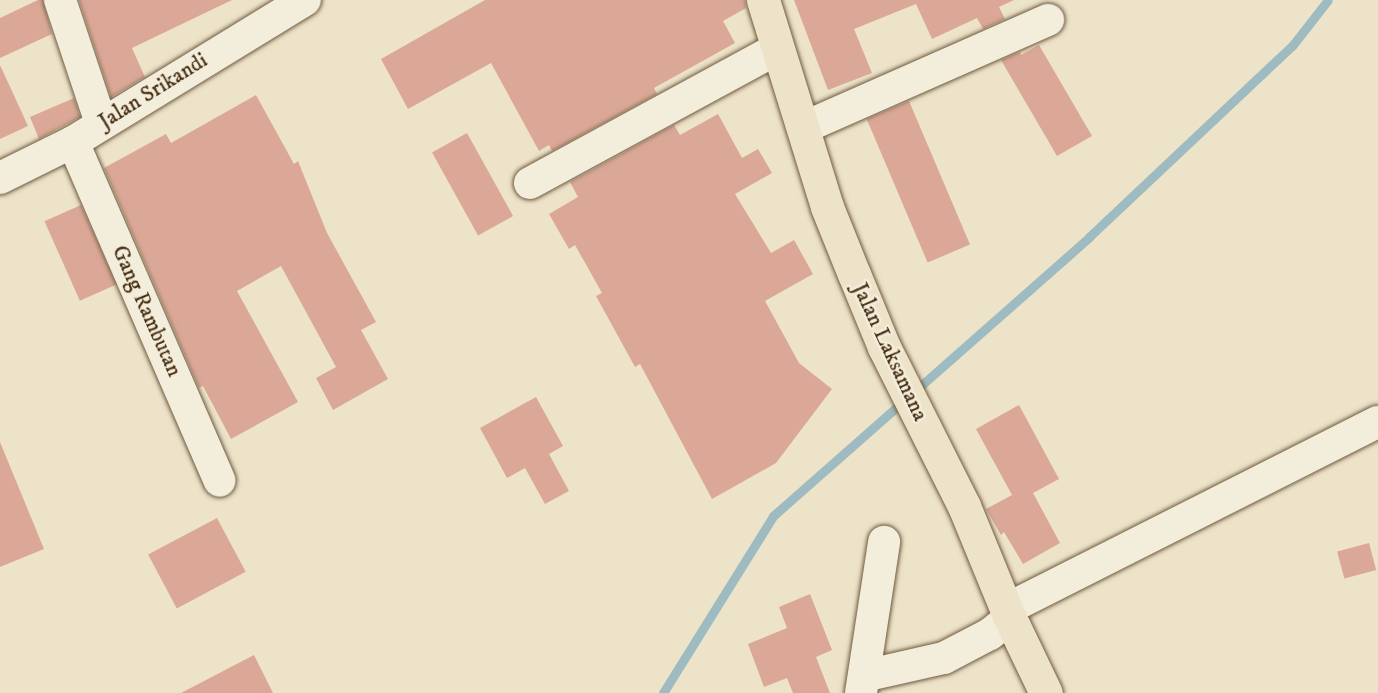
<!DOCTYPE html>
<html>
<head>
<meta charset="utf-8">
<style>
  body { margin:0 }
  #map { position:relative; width:1378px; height:693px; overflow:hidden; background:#ede3c9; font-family:"IM FELL DW Pica",serif }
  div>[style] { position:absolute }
  .stream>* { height:9px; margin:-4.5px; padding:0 4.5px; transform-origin:4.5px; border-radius:4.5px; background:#9ebbc1 }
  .building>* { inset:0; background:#dba898; transform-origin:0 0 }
  .roads { filter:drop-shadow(0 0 2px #6f5a3e) drop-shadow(0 0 2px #6f5a3e) }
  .minor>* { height:32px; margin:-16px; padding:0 16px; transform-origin:16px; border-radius:16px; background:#f3eddc }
  .major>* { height:33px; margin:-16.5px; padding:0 16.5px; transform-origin:16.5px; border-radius:16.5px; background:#ede3c9 }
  span { translate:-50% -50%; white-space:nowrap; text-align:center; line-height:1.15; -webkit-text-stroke:5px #f3eddc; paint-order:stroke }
  .street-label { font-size:22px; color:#452c10 }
</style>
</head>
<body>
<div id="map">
  <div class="stream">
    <i style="left:663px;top:693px;width:208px;rotate:-58.1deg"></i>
    <i style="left:773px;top:516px;width:422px;rotate:-41.4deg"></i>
    <i style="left:1089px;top:237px;width:279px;rotate:-43.3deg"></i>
    <i style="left:1292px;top:46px;width:58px;rotate:-52deg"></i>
  </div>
  <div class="building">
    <i style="clip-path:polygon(38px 0,43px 0,52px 34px,0 58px,0 18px)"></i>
    <i style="clip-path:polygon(79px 0,232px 0,132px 48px,145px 77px,111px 97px)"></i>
    <i style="clip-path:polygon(485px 0,745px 0,746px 8px,723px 21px,735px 43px,654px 88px,657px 94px,552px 151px,549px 145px,539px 151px,491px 63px,408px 109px,381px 59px)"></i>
    <i style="clip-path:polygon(794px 0,1014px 0,999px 7px,1005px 19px,983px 29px,977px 18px,932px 39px,916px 4px,854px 29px,872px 73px,828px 90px)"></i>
    <i style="clip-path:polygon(1039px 45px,1092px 136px,1057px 156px,1001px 60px,1020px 52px,1021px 55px)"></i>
    <i style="clip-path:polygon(0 65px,28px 126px,0 139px)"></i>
    <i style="clip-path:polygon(256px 95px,294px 164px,298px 161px,327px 233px,376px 322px,361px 330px,388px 379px,333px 410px,316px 378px,336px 367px,281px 266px,237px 291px,298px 402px,231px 439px,203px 386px,199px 388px,104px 168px,166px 134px,171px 143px)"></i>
    <i style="clip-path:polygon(74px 98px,80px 117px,39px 139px,30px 117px)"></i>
    <i style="left:909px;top:101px;width:156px;height:46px;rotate:67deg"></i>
    <i style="clip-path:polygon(718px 114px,742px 158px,758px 149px,772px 173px,735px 194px,771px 253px,794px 240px,813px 274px,765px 301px,799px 363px,832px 389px,776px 463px,712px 499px,640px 364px,635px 367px,596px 296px,602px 293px,575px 245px,569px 249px,549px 214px,578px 197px,570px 182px,674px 125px,680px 135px)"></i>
    <i style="left:467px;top:133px;width:95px;height:40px;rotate:61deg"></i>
    <i style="left:81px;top:205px;width:87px;height:40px;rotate:66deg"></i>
    <i style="clip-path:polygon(536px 397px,563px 446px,549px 454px,569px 491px,545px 504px,525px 468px,507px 478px,480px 428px)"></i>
    <i style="clip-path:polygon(1019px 405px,1059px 479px,1033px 493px,1060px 543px,1023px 564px,1004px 532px,1001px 535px,986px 509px,1012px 495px,976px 429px)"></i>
    <i style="clip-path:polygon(0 442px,44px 549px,0 567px)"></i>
    <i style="left:217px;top:518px;width:61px;height:78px;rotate:62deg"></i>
    <i style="left:1369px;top:543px;width:28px;height:33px;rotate:75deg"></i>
    <i style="clip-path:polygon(810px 594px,832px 650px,816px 657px,830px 693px,793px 693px,787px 678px,764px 687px,748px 644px,787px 628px,779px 607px)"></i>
    <i style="clip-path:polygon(254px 655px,273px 693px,181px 693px)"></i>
  </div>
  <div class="roads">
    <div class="minor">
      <i style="left:60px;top:0;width:130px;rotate:71.6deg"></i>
      <i style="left:803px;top:128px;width:268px;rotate:-23.8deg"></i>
      <i style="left:73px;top:142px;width:369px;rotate:66.6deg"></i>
      <i style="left:0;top:178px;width:81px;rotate:-26.3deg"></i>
      <i style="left:73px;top:142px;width:272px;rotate:-31.5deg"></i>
      <i style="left:530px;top:183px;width:281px;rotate:-28.5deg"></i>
      <i style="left:1007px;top:609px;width:415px;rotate:-26.8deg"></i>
      <i style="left:864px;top:676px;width:82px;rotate:-12.7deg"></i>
      <i style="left:944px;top:658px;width:52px;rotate:-27.6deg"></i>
      <i style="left:990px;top:634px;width:26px;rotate:-39deg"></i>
      <i style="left:861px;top:693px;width:153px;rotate:-81.3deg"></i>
    </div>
    <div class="major">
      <i style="left:763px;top:0;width:217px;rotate:72.8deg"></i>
      <i style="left:827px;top:207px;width:72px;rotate:68.1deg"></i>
      <i style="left:854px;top:274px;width:79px;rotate:67.7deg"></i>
      <i style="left:884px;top:347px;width:178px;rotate:63.3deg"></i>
      <i style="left:964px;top:506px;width:121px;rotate:67.7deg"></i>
      <i style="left:1010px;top:618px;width:83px;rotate:64.4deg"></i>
    </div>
  </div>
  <div class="street-label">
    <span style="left:153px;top:91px;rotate:-32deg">Jalan Srikandi</span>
    <span style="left:147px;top:311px;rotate:66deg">Gang Rambutan</span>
    <span style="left:890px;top:352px;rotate:65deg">Jalan Laksamana</span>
  </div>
</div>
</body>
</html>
